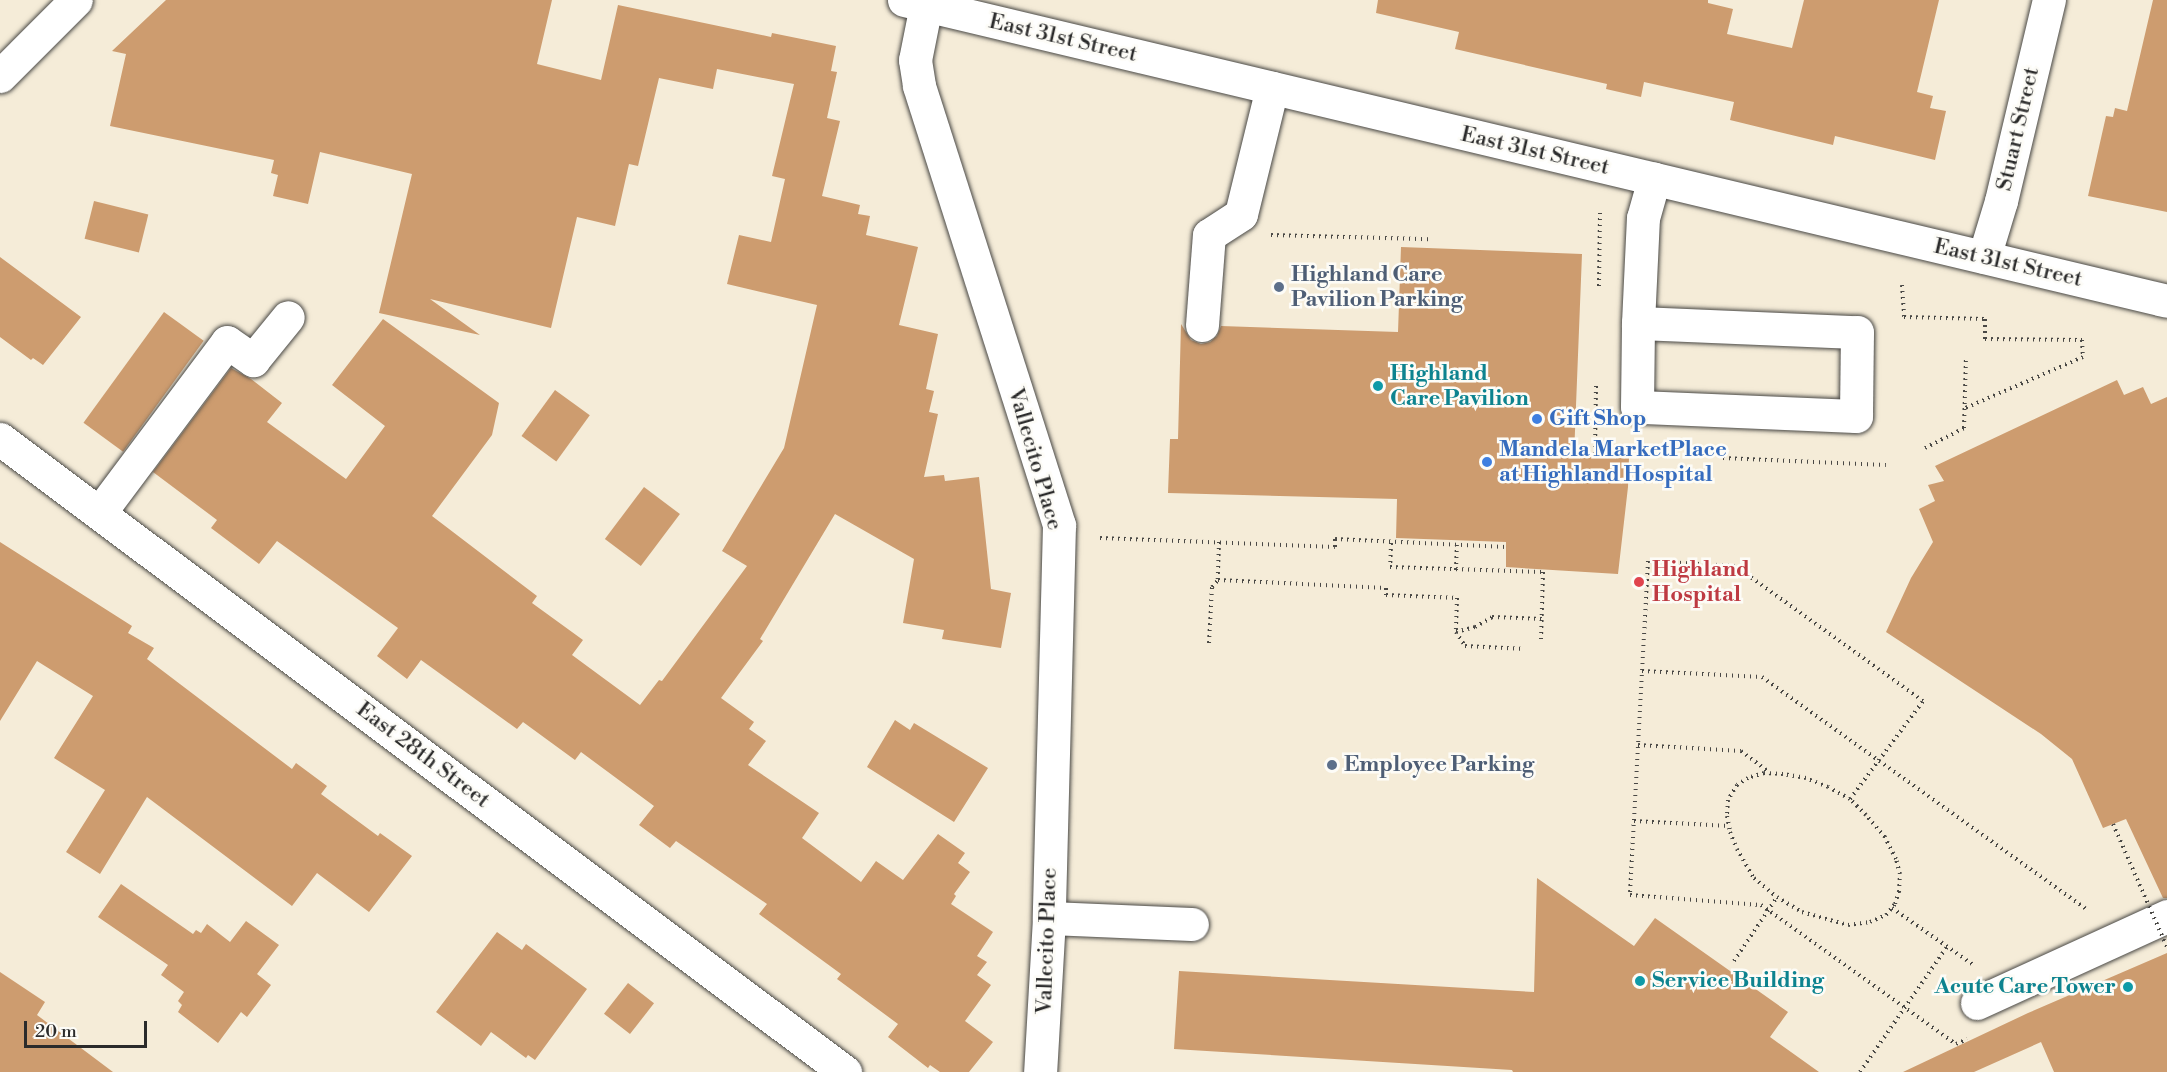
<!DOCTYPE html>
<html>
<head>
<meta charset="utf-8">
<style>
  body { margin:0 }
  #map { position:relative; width:2167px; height:1072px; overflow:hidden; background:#f5ecd8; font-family:"Libre Bodoni",serif }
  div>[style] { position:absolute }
  .building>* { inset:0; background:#cd9c6f; transform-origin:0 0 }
  .path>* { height:4px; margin-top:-2px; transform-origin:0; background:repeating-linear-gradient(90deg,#494845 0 1.5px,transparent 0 6px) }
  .roads { filter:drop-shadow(0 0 2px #494845) drop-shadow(0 0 2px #494845) }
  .minor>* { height:33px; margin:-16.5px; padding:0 16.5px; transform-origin:16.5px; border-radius:16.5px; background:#fff }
  .path-bridge>* { height:4px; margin-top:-2px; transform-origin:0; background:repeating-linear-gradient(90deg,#494845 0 1.5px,transparent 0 6px) }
  .dots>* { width:16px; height:16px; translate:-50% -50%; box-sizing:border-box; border:3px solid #fdfcf7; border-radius:50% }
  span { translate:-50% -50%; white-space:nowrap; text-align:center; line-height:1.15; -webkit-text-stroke:5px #fdfcf7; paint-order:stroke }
  .street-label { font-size:22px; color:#2b2b2b }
  .service-label { font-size:22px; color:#4e5e75; font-weight:700 }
  .left { translate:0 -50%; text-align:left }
  .culture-label { font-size:22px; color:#0d838f; font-weight:700 }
  .right { translate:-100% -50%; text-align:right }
  .shop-label { font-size:22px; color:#366cbe; font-weight:700 }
  .health-label { font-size:22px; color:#be3a42; font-weight:700 }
  .scale { position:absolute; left:24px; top:1021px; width:123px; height:27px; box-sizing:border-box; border:3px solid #2b2b2b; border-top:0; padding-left:8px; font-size:18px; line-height:21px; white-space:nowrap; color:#2b2b2b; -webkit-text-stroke:4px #fdfcf7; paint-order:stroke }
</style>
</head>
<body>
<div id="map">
  <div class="building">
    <i style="clip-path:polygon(166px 0,552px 0,537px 64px,601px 80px,618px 5px,771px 37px,772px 33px,836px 46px,831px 71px,837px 72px,827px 118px,840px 121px,822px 196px,860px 205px,858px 214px,870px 216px,866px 235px,918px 247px,899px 325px,938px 334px,926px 389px,934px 391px,929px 412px,938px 414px,924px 477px,944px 475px,945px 481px,979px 477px,991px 589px,1011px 593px,1001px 648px,942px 639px,944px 630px,903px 623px,914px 559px,835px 514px,760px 639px,763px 641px,721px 698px,754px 722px,749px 729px,766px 741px,748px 765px,819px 813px,802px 838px,861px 882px,876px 861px,903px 880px,938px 834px,965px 853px,958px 863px,970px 872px,954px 894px,956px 896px,951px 904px,993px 932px,977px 956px,987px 962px,977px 975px,991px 985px,965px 1021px,993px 1042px,969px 1072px,940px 1072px,930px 1065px,928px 1068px,888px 1037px,898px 1024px,837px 979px,841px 974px,759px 914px,767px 904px,676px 841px,670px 848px,639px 825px,654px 806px,581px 752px,575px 760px,523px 722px,517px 729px,421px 660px,407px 679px,377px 656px,398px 628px,277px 541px,259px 564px,211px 528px,217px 520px,153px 472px,231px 368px,251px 379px,282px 403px,267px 422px,346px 479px,385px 426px,332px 385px,383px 319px,499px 403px,492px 435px,432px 516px,537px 596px,532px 603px,583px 640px,572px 655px,640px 705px,659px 680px,662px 681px,747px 566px,722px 551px,784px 448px,817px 305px,727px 284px,739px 235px,771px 242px,785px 179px,772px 176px,794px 84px,717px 69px,713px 89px,659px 78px,638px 166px,629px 164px,615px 226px,577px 217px,551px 328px,430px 299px,480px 335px,379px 313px,412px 174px,320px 152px,308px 204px,273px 196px,278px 175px,271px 173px,274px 160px,110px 126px,126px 54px,112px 51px)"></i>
    <i style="clip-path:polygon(1378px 0,1708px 0,1708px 3px,1733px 9px,1727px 34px,1792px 48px,1804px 0,1939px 0,1917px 92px,1933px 96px,1930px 108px,1946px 111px,1935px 160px,1835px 136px,1833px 145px,1730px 120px,1734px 102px,1644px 82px,1641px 97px,1606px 89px,1607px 84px,1455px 49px,1459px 32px,1376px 13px)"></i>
    <i style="clip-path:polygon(2153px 0,2167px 0,2167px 212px,2088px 196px,2106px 116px,2113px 117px,2115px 108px,2127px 111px)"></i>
    <i style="left:94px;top:201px;width:56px;height:39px;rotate:14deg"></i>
    <i style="clip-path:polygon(1401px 247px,1582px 254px,1574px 456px,1629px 458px,1628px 487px,1618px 574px,1506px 567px,1506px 542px,1396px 538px,1397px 499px,1168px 493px,1170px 439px,1178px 439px,1181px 324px,1191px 340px,1201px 344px,1210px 342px,1217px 336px,1221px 326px,1398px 332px)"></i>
    <i style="clip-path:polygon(0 257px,81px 317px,43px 365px,33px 358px,31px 360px,0 337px)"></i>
    <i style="left:164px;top:312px;width:49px;height:137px;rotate:36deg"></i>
    <i style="clip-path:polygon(2117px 380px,2124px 395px,2143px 387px,2151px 404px,2167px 397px,2167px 898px,2163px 898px,2126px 819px,2103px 828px,2072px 759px,2041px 734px,1886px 632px,1911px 578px,1933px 542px,1919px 509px,1935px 501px,1928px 485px,1944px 481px,1935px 466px)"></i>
    <i style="left:555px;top:390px;width:43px;height:57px;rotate:36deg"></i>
    <i style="left:644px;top:487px;width:45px;height:65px;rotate:37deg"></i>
    <i style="clip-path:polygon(0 542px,132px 626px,128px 633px,154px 648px,147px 659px,292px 769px,296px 763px,327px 786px,321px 794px,378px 836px,380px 833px,412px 856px,369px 912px,317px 873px,292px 906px,147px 797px,100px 874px,66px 852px,105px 790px,54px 758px,93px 696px,37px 661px,0 721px)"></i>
    <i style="clip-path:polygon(895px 720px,910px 730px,914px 723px,988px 768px,954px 822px,867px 767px)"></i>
    <i style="clip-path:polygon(1537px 878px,1634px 946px,1655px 918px,1788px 1012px,1770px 1037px,1819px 1072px,1513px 1072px,1512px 1070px,1174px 1049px,1179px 971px,1534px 992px)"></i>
    <i style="clip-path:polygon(121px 884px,193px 934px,196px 930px,201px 933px,207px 924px,230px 942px,246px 921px,279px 945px,257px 974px,271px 985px,247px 1017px,241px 1012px,218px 1043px,178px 1012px,182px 1005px,178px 1001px,184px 992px,161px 975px,168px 965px,98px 917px)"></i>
    <i style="clip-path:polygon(497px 932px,522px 950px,526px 944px,587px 989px,535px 1060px,528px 1055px,526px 1058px,491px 1032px,481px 1046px,436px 1012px)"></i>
    <i style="clip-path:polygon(2167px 953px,2167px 1072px,2054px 1072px,2041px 1042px,1974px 1072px,1903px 1072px,2028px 1013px)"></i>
    <i style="clip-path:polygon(0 972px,45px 1002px,37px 1015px,113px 1072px,0 1072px)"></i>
    <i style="left:628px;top:983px;width:33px;height:39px;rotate:38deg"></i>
  </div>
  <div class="path">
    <i style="left:1271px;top:235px;width:158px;rotate:1.5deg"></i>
    <i style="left:1902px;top:285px;width:32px;rotate:86deg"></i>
    <i style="left:1904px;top:317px;width:81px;rotate:1.4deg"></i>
    <i style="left:1985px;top:319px;width:20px;rotate:90deg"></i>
    <i style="left:1985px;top:339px;width:97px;rotate:0.6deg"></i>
    <i style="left:2082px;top:340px;width:17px;rotate:87deg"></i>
    <i style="left:2083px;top:357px;width:129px;rotate:156.6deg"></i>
    <i style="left:1599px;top:286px;width:73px;rotate:-89.2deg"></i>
    <i style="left:1596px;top:386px;width:67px;rotate:90.9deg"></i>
    <i style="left:1595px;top:453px;width:19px;rotate:3deg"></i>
    <i style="left:1925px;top:448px;width:44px;rotate:-27.1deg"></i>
    <i style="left:1964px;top:428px;width:72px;rotate:-88.4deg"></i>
    <i style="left:1723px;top:458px;width:163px;rotate:2.5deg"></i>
    <i style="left:1100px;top:538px;width:235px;rotate:2.2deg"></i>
    <i style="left:1335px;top:547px;width:8px;rotate:-90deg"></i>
    <i style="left:1335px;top:539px;width:171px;rotate:2.7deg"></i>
    <i style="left:1219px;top:542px;width:38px;rotate:92deg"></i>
    <i style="left:1218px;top:580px;width:168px;rotate:2.7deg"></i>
    <i style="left:1386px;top:588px;width:7px;rotate:90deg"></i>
    <i style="left:1386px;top:595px;width:71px;rotate:2.4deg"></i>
    <i style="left:1457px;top:598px;width:34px;rotate:92deg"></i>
    <i style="left:1456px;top:632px;width:17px;rotate:57deg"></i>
    <i style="left:1465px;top:646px;width:60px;rotate:2.9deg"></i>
    <i style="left:1391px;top:543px;width:24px;rotate:92deg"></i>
    <i style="left:1390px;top:567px;width:153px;rotate:1.9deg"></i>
    <i style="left:1543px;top:572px;width:67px;rotate:91.7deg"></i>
    <i style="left:1456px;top:570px;width:25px;rotate:-88deg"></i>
    <i style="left:1456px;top:632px;width:20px;rotate:-15deg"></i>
    <i style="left:1475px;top:627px;width:20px;rotate:-30deg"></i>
    <i style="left:1492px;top:617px;width:50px;rotate:2.3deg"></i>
    <i style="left:1209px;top:643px;width:56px;rotate:-86.9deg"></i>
    <i style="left:1212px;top:587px;width:9px;rotate:-49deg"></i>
    <i style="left:1642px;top:671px;width:120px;rotate:2.9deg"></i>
    <i style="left:1762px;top:677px;width:401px;rotate:35.6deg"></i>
    <i style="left:1638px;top:745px;width:103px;rotate:3.3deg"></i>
    <i style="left:1741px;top:751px;width:36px;rotate:37deg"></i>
    <i style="left:1850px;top:799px;width:122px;rotate:-53.3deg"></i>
    <i style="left:1923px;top:701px;width:231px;rotate:-144.3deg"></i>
    <i style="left:1735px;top:566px;width:87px;rotate:-176.7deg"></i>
    <i style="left:1648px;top:561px;width:334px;rotate:93.1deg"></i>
    <i style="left:1630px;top:895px;width:131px;rotate:4.4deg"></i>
    <i style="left:1761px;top:905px;width:239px;rotate:35.5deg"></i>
    <i style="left:1956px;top:1044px;width:12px;rotate:-24deg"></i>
    <i style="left:1634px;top:821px;width:95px;rotate:3deg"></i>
    <i style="left:1892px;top:908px;width:98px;rotate:35deg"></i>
    <i style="left:1734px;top:961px;width:77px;rotate:-56.1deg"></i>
    <i style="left:1777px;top:897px;width:29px;rotate:31deg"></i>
    <i style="left:1802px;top:912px;width:48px;rotate:15.8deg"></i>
    <i style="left:1848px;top:925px;width:22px;rotate:-8deg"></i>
    <i style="left:1870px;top:922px;width:17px;rotate:-24deg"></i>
    <i style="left:1886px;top:915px;width:14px;rotate:-51deg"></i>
    <i style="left:1895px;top:904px;width:13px;rotate:-72deg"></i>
    <i style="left:1899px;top:892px;width:18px;rotate:-87deg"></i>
    <i style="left:1900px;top:874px;width:16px;rotate:-105deg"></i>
    <i style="left:1896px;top:859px;width:25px;rotate:-117deg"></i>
    <i style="left:1885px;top:837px;width:29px;rotate:-131deg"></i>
    <i style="left:1866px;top:815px;width:23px;rotate:-135deg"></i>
    <i style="left:1850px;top:799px;width:25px;rotate:-151deg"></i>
    <i style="left:1828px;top:787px;width:24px;rotate:-158deg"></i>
    <i style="left:1806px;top:778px;width:23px;rotate:-170deg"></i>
    <i style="left:1783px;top:774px;width:19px;rotate:-177deg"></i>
    <i style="left:1764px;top:773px;width:17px;rotate:163deg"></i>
    <i style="left:1748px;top:778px;width:13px;rotate:148deg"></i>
    <i style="left:1737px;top:785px;width:17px;rotate:121deg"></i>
    <i style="left:1728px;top:800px;width:16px;rotate:94deg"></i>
    <i style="left:1727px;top:816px;width:16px;rotate:79deg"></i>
    <i style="left:1730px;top:832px;width:18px;rotate:68deg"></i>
    <i style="left:1737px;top:849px;width:34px;rotate:60deg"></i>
    <i style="left:1754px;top:878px;width:30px;rotate:40deg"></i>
    <i style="left:1860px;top:1072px;width:152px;rotate:-55.2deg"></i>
  </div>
  <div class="roads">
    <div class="minor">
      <i style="left:904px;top:0;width:1298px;rotate:13.4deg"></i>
      <i style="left:926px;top:5px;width:56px;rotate:101.3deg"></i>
      <i style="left:915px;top:60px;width:26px;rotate:81deg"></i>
      <i style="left:919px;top:86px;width:461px;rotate:72.3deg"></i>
      <i style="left:1059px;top:525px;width:393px;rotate:91.5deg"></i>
      <i style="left:1049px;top:918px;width:154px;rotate:93.3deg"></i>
      <i style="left:0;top:76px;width:107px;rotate:-45deg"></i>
      <i style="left:1984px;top:257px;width:59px;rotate:-73.1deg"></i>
      <i style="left:2001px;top:201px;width:207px;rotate:-76.6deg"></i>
      <i style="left:1638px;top:323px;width:219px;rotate:2.4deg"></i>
      <i style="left:1857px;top:332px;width:84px;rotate:90.7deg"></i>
      <i style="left:1856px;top:416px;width:219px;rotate:-177.6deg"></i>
      <i style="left:1637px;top:407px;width:84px;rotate:-89.3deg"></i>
      <i style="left:1638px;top:323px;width:105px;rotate:-87.3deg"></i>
      <i style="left:1643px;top:218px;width:41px;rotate:-74.2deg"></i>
      <i style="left:1202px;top:325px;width:90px;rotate:-85.6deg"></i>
      <i style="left:1209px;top:235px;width:38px;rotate:-33deg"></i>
      <i style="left:1241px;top:214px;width:130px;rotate:-76.2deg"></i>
      <i style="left:0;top:439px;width:1056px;rotate:36.84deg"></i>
      <i style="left:100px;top:512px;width:212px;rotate:-53.2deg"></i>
      <i style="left:227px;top:342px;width:32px;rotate:35deg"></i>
      <i style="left:253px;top:360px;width:55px;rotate:-50.9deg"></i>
      <i style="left:1049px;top:918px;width:143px;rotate:2.4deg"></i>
      <i style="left:1977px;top:1003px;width:209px;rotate:-24.6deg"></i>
    </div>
  </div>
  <div class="path-bridge">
    <i style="left:2113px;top:824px;width:134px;rotate:66.3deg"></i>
  </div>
  <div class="dots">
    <i style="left:1279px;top:287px;background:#5c6f8a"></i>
    <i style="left:1378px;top:386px;background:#0f9aa8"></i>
    <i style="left:1537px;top:419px;background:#3f7fe0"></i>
    <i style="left:1487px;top:462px;background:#3f7fe0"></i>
    <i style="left:1639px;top:582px;background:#e0444e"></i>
    <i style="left:1332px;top:765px;background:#5c6f8a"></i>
    <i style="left:1640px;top:981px;background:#0f9aa8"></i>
    <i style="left:2128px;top:987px;background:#0f9aa8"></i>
  </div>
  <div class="street-label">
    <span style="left:1063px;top:38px;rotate:13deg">East 31st Street</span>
    <span style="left:2018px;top:129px;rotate:-77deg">Stuart Street</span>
    <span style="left:1535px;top:151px;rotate:13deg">East 31st Street</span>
    <span style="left:2008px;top:263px;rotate:13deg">East 31st Street</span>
    <span style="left:1035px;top:459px;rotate:74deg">Vallecito Place</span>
    <span style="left:423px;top:755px;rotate:37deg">East 28th Street</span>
    <span style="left:1047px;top:941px;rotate:-88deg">Vallecito Place</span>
  </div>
  <div class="service-label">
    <span class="left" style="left:1291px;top:287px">Highland Care<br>Pavilion Parking</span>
    <span class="left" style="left:1344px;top:765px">Employee Parking</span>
  </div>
  <div class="culture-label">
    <span class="left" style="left:1390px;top:386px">Highland<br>Care Pavilion</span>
    <span class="left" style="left:1652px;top:981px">Service Building</span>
    <span class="right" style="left:2116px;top:987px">Acute Care Tower</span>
  </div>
  <div class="shop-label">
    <span class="left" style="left:1549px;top:419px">Gift Shop</span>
    <span class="left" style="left:1499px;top:462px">Mandela MarketPlace<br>at Highland Hospital</span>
  </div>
  <div class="health-label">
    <span class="left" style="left:1652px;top:582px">Highland<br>Hospital</span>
  </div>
  <div class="scale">20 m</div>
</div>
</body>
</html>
